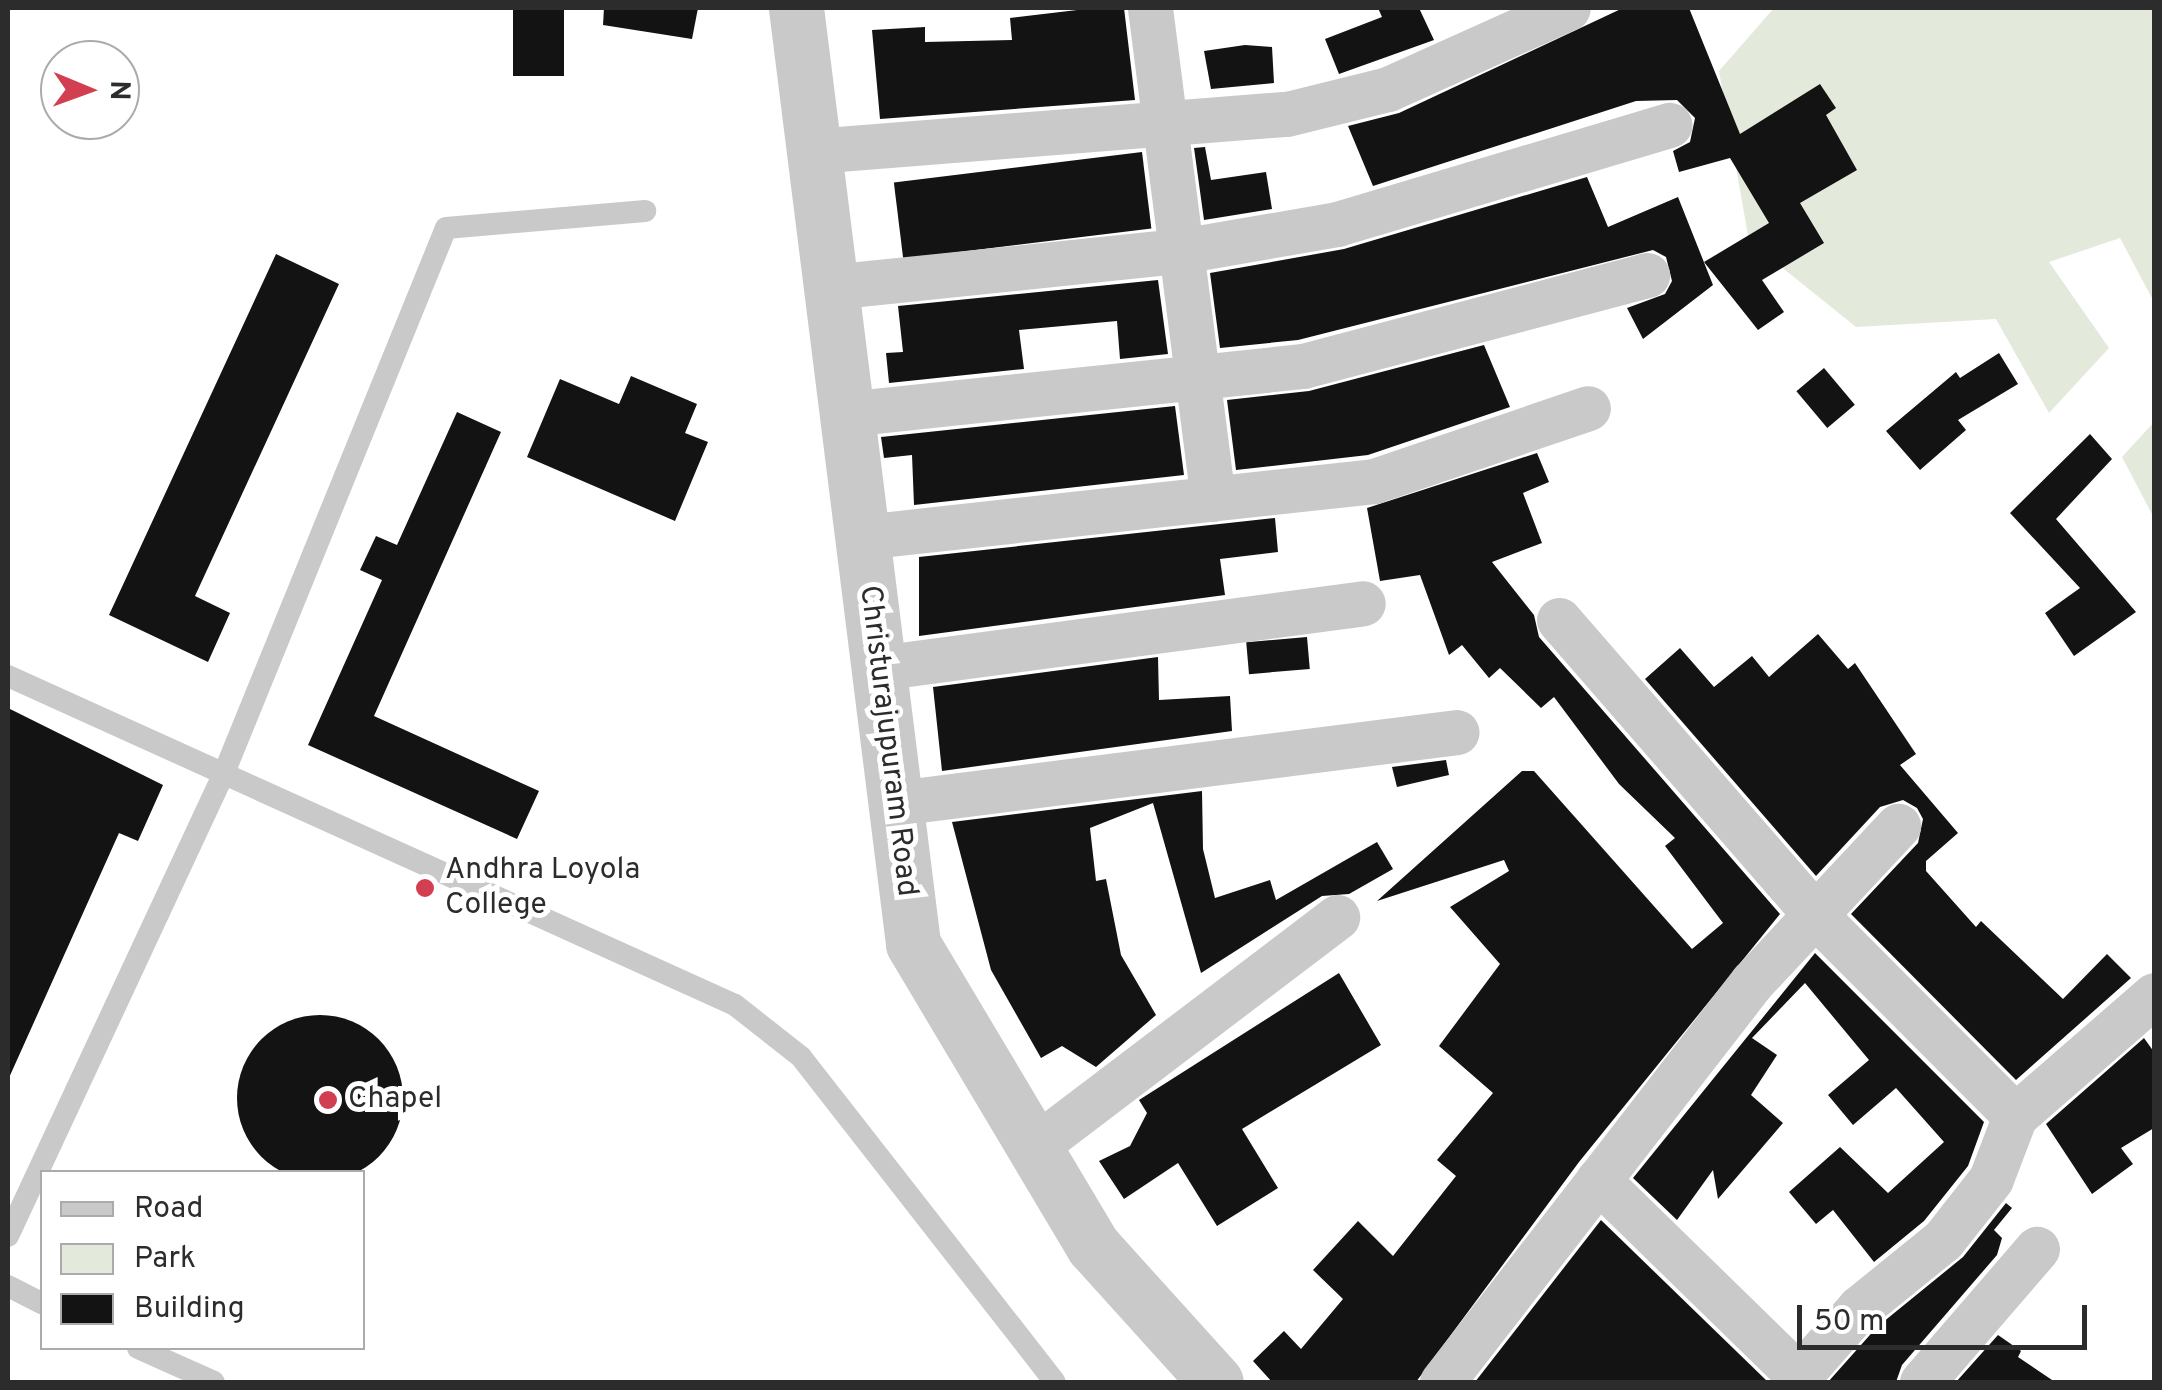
<!DOCTYPE html>
<html>
<head>
<meta charset="utf-8">
<style>
  body { margin:0 }
  #map { position:relative; width:2162px; height:1390px; overflow:hidden; background:#fff; font-family:Overpass,sans-serif }
  div>[style] { position:absolute }
  .green>* { inset:0; background:#e3e9db }
  .building>* { inset:0; background:#131313; transform-origin:0 0 }
  .round { border-radius:50% }
  .service>* { height:22px; margin:-11px; padding:0 11px; transform-origin:11px; border-radius:11px; background:#c9c9c9 }
  .minor>* { height:45px; margin:-22.5px; padding:0 22.5px; transform-origin:22.5px; border-radius:22.5px; background:#c9c9c9 }
  .tertiary>* { height:55px; margin:-27.5px; padding:0 27.5px; transform-origin:27.5px; border-radius:27.5px; background:#c9c9c9 }
  .dots>* { width:28px; height:28px; translate:-50% -50%; box-sizing:border-box; border:5px solid #fff; border-radius:50% }
  span { translate:-50% -50%; white-space:nowrap; text-align:center; line-height:1.15; -webkit-text-stroke:10px #fff; paint-order:stroke }
  .street-label { font-size:30px; color:#2c2c2c }
  .poi-label { font-size:30px; color:#2c2c2c }
  .left { translate:0 -50%; text-align:left }
  .frame { position:absolute; inset:0; border:10px solid #2c2c2c; pointer-events:none }
  .legend { position:absolute; left:40px; top:1170px; width:325px; height:180px; box-sizing:border-box; background:#fff; border:2px solid #ababab; margin:0; padding:12px 18px; list-style:none; font-size:30px; color:#2c2c2c }
  .legend li { display:flex; align-items:center; gap:20px; height:50px }
  .legend b { width:50px; border:2px solid #ababab }
  .north { position:absolute; left:40px; top:40px; width:100px; height:100px; box-sizing:border-box; background:#fff; border:2px solid #ababab; border-radius:50%; rotate:91deg; font-size:28px; font-weight:700; line-height:40px; text-align:center; color:#2c2c2c }
  .north::after { content:''; display:block; margin:auto; width:35px; height:45px; background:#d23f51; clip-path:polygon(50% 0,100% 100%,50% 72%,0 100%) }
  .scale { position:absolute; left:1797px; top:1305px; width:290px; height:45px; box-sizing:border-box; border:5px solid #2c2c2c; border-top:0; padding-left:12px; font-size:30px; line-height:35px; white-space:nowrap; color:#2c2c2c; -webkit-text-stroke:8px #fff; paint-order:stroke }
</style>
</head>
<body>
<div id="map">
  <div class="green">
    <i style="clip-path:polygon(1774px 8px,2154px 8px,2154px 302px,2120px 238px,2049px 262px,2109px 348px,2049px 413px,1996px 319px,1856px 327px,1749px 241px,1719px 71px)"></i>
    <i style="clip-path:polygon(2154px 422px,2154px 518px,2122px 457px)"></i>
  </div>
  <div class="building">
    <i style="left:513px;top:8px;width:51px;height:68px"></i>
    <i style="clip-path:polygon(604px 8px,698px 8px,692px 39px,603px 25px)"></i>
    <i style="clip-path:polygon(1094px 8px,1124px 8px,1135px 100px,880px 119px,872px 30px,925px 27px,925px 42px,1012px 40px,1010px 18px)"></i>
    <i style="clip-path:polygon(1378px 8px,1419px 8px,1434px 40px,1339px 74px,1325px 39px,1382px 17px)"></i>
    <i style="clip-path:polygon(1623px 8px,1689px 8px,1740px 134px,1820px 84px,1836px 108px,1826px 115px,1857px 170px,1800px 203px,1824px 243px,1762px 280px,1784px 312px,1758px 330px,1704px 262px,1769px 223px,1730px 158px,1679px 172px,1673px 151px,1690px 142px,1695px 118px,1677px 100px,1636px 101px,1373px 186px,1348px 126px,1399px 113px)"></i>
    <i style="clip-path:polygon(1245px 45px,1272px 47px,1274px 83px,1211px 89px,1204px 51px)"></i>
    <i style="clip-path:polygon(1205px 147px,1211px 180px,1266px 172px,1272px 209px,1204px 220px,1194px 148px)"></i>
    <i style="left:1142px;top:152px;width:77px;height:250px;rotate:83deg"></i>
    <i style="clip-path:polygon(1587px 177px,1608px 227px,1678px 197px,1713px 285px,1643px 339px,1627px 308px,1665px 294px,1672px 281px,1666px 257px,1653px 250px,1298px 340px,1220px 348px,1210px 273px,1344px 249px)"></i>
    <i style="clip-path:polygon(276px 254px,339px 284px,195px 596px,230px 613px,208px 662px,109px 615px)"></i>
    <i style="clip-path:polygon(1158px 280px,1168px 354px,1120px 359px,1117px 321px,1019px 330px,1024px 369px,889px 383px,886px 353px,903px 352px,898px 306px)"></i>
    <i style="clip-path:polygon(1484px 345px,1510px 407px,1368px 455px,1236px 470px,1227px 400px,1309px 391px)"></i>
    <i style="clip-path:polygon(1999px 353px,2018px 384px,1958px 420px,1966px 430px,1920px 470px,1886px 431px,1956px 372px,1960px 378px)"></i>
    <i style="left:1824px;top:368px;width:48px;height:36px;rotate:50deg"></i>
    <i style="clip-path:polygon(631px 376px,697px 404px,685px 433px,708px 442px,675px 521px,527px 457px,560px 379px,619px 404px)"></i>
    <i style="clip-path:polygon(1175px 406px,1184px 475px,914px 505px,912px 455px,884px 458px,881px 437px)"></i>
    <i style="clip-path:polygon(457px 412px,501px 432px,374px 716px,539px 791px,517px 839px,308px 745px,382px 580px,360px 570px,376px 536px,397px 545px)"></i>
    <i style="clip-path:polygon(2090px 434px,2112px 459px,2056px 519px,2136px 612px,2074px 656px,2045px 613px,2080px 588px,2010px 513px)"></i>
    <i style="clip-path:polygon(1537px 453px,1549px 482px,1523px 493px,1542px 543px,1492px 562px,1534px 615px,1539px 637px,1780px 914px,1579px 1162px,1416px 1382px,1272px 1382px,1253px 1361px,1284px 1331px,1301px 1349px,1343px 1299px,1313px 1270px,1358px 1221px,1393px 1256px,1456px 1176px,1437px 1160px,1493px 1093px,1439px 1046px,1500px 964px,1450px 907px,1509px 871px,1504px 860px,1377px 901px,1522px 771px,1534px 771px,1692px 949px,1723px 923px,1665px 846px,1675px 838px,1619px 784px,1554px 697px,1541px 708px,1500px 668px,1489px 678px,1462px 645px,1449px 655px,1420px 575px,1380px 581px,1367px 508px)"></i>
    <i style="clip-path:polygon(1275px 518px,1278px 552px,1220px 559px,1225px 595px,919px 636px,919px 557px)"></i>
    <i style="clip-path:polygon(1818px 634px,1848px 669px,1855px 663px,1916px 754px,1900px 765px,1958px 833px,1926px 861px,1926px 871px,1976px 927px,1981px 921px,2063px 999px,2107px 954px,2131px 978px,2016px 1080px,1851px 914px,1918px 843px,1923px 819px,1917px 808px,1903px 800px,1880px 807px,1816px 876px,1645px 679px,1680px 648px,1714px 687px,1752px 656px,1769px 677px)"></i>
    <i style="left:1307px;top:637px;width:32px;height:61px;rotate:85deg"></i>
    <i style="clip-path:polygon(1158px 657px,1159px 700px,1230px 696px,1232px 731px,942px 771px,933px 687px)"></i>
    <i style="clip-path:polygon(8px 708px,163px 785px,138px 841px,119px 833px,8px 1080px)"></i>
    <i style="clip-path:polygon(1446px 760px,1449px 775px,1397px 787px,1392px 767px)"></i>
    <i style="clip-path:polygon(1202px 791px,1203px 849px,1215px 898px,1270px 880px,1276px 900px,1377px 842px,1393px 869px,1349px 894px,1322px 896px,1201px 973px,1153px 803px,1090px 828px,1096px 881px,1106px 879px,1121px 955px,1156px 1015px,1096px 1067px,1062px 1046px,1041px 1058px,991px 970px,952px 822px)"></i>
    <i style="clip-path:polygon(1815px 953px,1984px 1122px,1968px 1166px,1924px 1221px,1874px 1262px,1833px 1210px,1816px 1224px,1789px 1192px,1840px 1147px,1888px 1193px,1944px 1142px,1896px 1088px,1853px 1125px,1828px 1095px,1869px 1060px,1805px 983px,1752px 1038px,1777px 1055px,1751px 1095px,1783px 1123px,1718px 1199px,1713px 1170px,1677px 1220px,1633px 1178px)"></i>
    <i style="clip-path:polygon(1339px 973px,1381px 1045px,1242px 1129px,1278px 1188px,1217px 1226px,1178px 1163px,1124px 1199px,1099px 1161px,1130px 1146px,1147px 1113px,1139px 1100px)"></i>
    <i class="round" style="left:237px;top:1015px;width:166px;height:166px"></i>
    <i style="clip-path:polygon(2144px 1038px,2154px 1052px,2154px 1128px,2121px 1148px,2133px 1164px,2092px 1194px,2046px 1124px)"></i>
    <i style="clip-path:polygon(2006px 1203px,2012px 1208px,1994px 1230px,2002px 1238px,1997px 1255px,1902px 1365px,1896px 1382px,1828px 1382px,1877px 1327px,1963px 1257px)"></i>
    <i style="clip-path:polygon(1601px 1220px,1768px 1382px,1475px 1382px)"></i>
    <i style="clip-path:polygon(1998px 1335px,2021px 1351px,2018px 1357px,2055px 1382px,1956px 1382px)"></i>
  </div>
  <div class="service">
    <i style="left:8px;top:676px;width:798px;rotate:24.35deg"></i>
    <i style="left:735px;top:1005px;width:84px;rotate:38.2deg"></i>
    <i style="left:801px;top:1057px;width:412px;rotate:52deg"></i>
    <i style="left:8px;top:1236px;width:511px;rotate:-64.99deg"></i>
    <i style="left:224px;top:773px;width:588px;rotate:-67.84deg"></i>
    <i style="left:446px;top:228px;width:200px;rotate:-4.9deg"></i>
    <i style="left:8px;top:1286px;width:38px;rotate:27deg"></i>
    <i style="left:138px;top:1348px;width:83px;rotate:24.1deg"></i>
  </div>
  <div class="minor">
    <i style="left:1150px;top:8px;width:495px;rotate:82.7deg"></i>
    <i style="left:813px;top:151px;width:475px;rotate:-4.5deg"></i>
    <i style="left:1287px;top:114px;width:104px;rotate:-13.9deg"></i>
    <i style="left:1388px;top:89px;width:197px;rotate:-24.2deg"></i>
    <i style="left:830px;top:287px;width:353px;rotate:-5.9deg"></i>
    <i style="left:1181px;top:251px;width:158px;rotate:-9.8deg"></i>
    <i style="left:1337px;top:224px;width:347px;rotate:-16.6deg"></i>
    <i style="left:846px;top:414px;width:460px;rotate:-6deg"></i>
    <i style="left:1303px;top:366px;width:356px;rotate:-14.8deg"></i>
    <i style="left:862px;top:537px;width:515px;rotate:-6.24deg"></i>
    <i style="left:1374px;top:481px;width:226px;rotate:-18.8deg"></i>
    <i style="left:1559px;top:620px;width:391px;rotate:49deg"></i>
    <i style="left:1815px;top:915px;width:284px;rotate:45.1deg"></i>
    <i style="left:2015px;top:1116px;width:67px;rotate:110.9deg"></i>
    <i style="left:1991px;top:1179px;width:78px;rotate:128.2deg"></i>
    <i style="left:1943px;top:1240px;width:108px;rotate:141deg"></i>
    <i style="left:1859px;top:1308px;width:98px;rotate:131.3deg"></i>
    <i style="left:878px;top:668px;width:489px;rotate:-7.6deg"></i>
    <i style="left:896px;top:803px;width:565px;rotate:-7.21deg"></i>
    <i style="left:2015px;top:1116px;width:184px;rotate:-41deg"></i>
    <i style="left:1033px;top:1148px;width:382px;rotate:-37.2deg"></i>
    <i style="left:1598px;top:1180px;width:281px;rotate:44.3deg"></i>
    <i style="left:1442px;top:1382px;width:506px;rotate:-52.22deg"></i>
    <i style="left:1752px;top:982px;width:214px;rotate:-46.9deg"></i>
    <i style="left:1922px;top:1382px;width:176px;rotate:-49.2deg"></i>
  </div>
  <div class="tertiary">
    <i style="left:796px;top:8px;width:943px;rotate:82.87deg"></i>
    <i style="left:913px;top:944px;width:352px;rotate:59.2deg"></i>
    <i style="left:1093px;top:1246px;width:183px;rotate:47.9deg"></i>
  </div>
  <div class="dots">
    <i style="left:425px;top:888px;background:#d23f51"></i>
    <i style="left:328px;top:1100px;background:#d23f51"></i>
  </div>
  <div class="street-label">
    <span style="left:887px;top:741px;rotate:83deg">Christurajupuram Road</span>
  </div>
  <div class="poi-label">
    <span class="left" style="left:445px;top:888px">Andhra Loyola<br>College</span>
    <span class="left" style="left:348px;top:1100px">Chapel</span>
  </div>
  <div class="frame"></div>
  <ul class="legend">
  <li><b style="height:12px;background:#c9c9c9"></b>Road</li>
  <li><b style="height:28px;background:#e3e9db"></b>Park</li>
  <li><b style="height:28px;background:#131313"></b>Building</li>
  </ul>
  <div class="north">N</div>
  <div class="scale">50 m</div>
</div>
</body>
</html>
